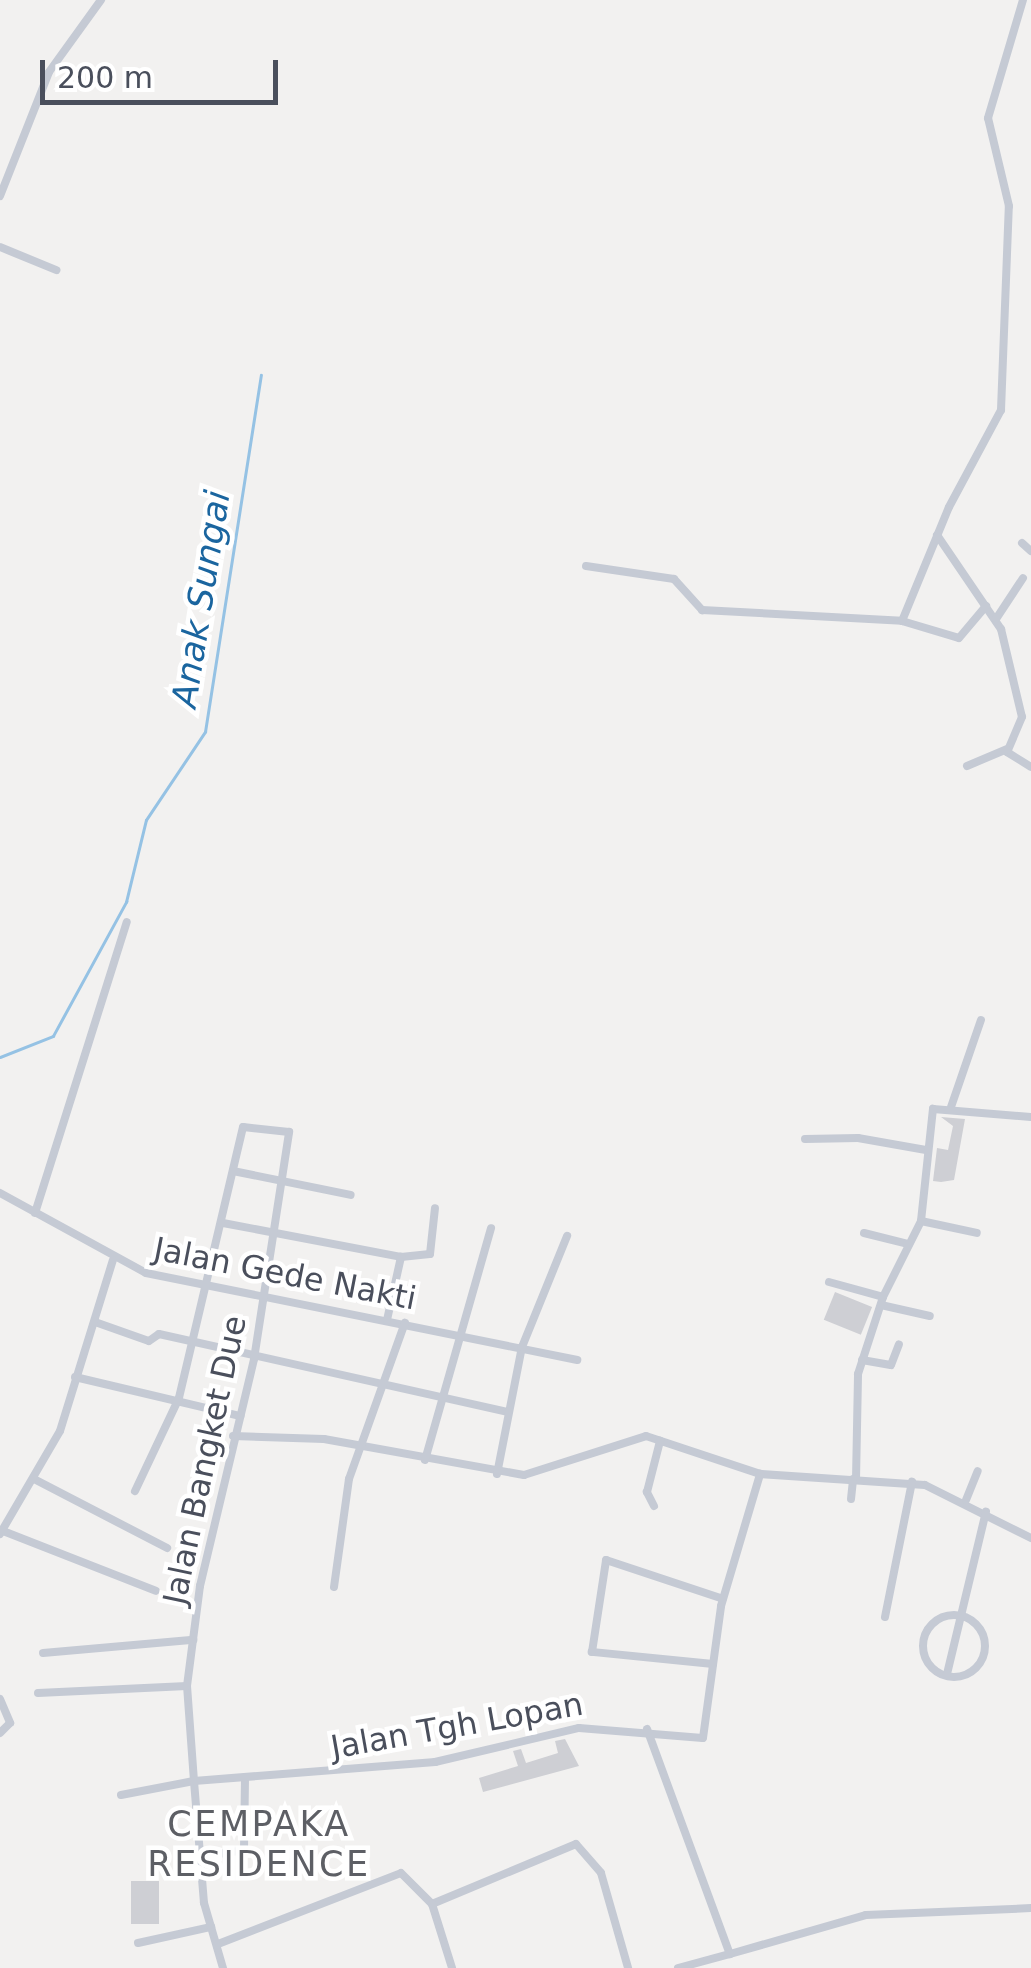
<!DOCTYPE html>
<html>
<head>
<meta charset="utf-8">
<style>
  body { margin:0 }
  #map { position:relative; width:1031px; height:1968px; overflow:hidden; background:#f2f1f0; font-family:"DejaVu Sans",sans-serif }
  div>[style] { position:absolute }
  .stream>* { height:2.5px; margin:-1.25px; padding:0 1.25px; transform-origin:1.25px; border-radius:1.25px; background:#95c2e4 }
  .building>* { inset:0; background:#cecfd4; transform-origin:0 0 }
  .minor>* { height:8px; margin:-4px; padding:0 4px; transform-origin:4px; border-radius:4px; background:#c5cad4 }
  .minor>.ring { margin:-4px; padding:0; box-sizing:content-box; background:none; border:8px solid #c5cad4; border-radius:50% }
  span { translate:-50% -50%; white-space:nowrap; text-align:center; line-height:1.15; -webkit-text-stroke:9px #fff; paint-order:stroke }
  .street-label { font-size:32px; color:#4a4f5c }
  .water-label { font-size:35px; color:#1a659f; font-style:italic }
  .neighbourhood-label { font-size:35px; color:#5d5f65; letter-spacing:2.5px }
  .scale { position:absolute; left:40px; top:60px; width:238px; height:45px; box-sizing:border-box; border:5px solid #4a4f5c; border-top:0; padding-left:12px; font-size:30px; line-height:35px; white-space:nowrap; color:#4a4f5c; -webkit-text-stroke:8px #fff; paint-order:stroke }
</style>
</head>
<body>
<div id="map">
  <div class="stream">
    <i style="left:0;top:1057px;width:57px;rotate:-21.6deg"></i>
    <i style="left:53px;top:1036px;width:153px;rotate:-61.4deg"></i>
    <i style="left:126px;top:902px;width:84px;rotate:-76.3deg"></i>
    <i style="left:146px;top:820px;width:106px;rotate:-56.2deg"></i>
    <i style="left:205px;top:732px;width:361px;rotate:-81.1deg"></i>
  </div>
  <div class="building">
    <i style="clip-path:polygon(941px 1117px,965px 1119px,954px 1180px,941px 1182px,933px 1181px,937px 1148px,948px 1150px,953px 1126px)"></i>
    <i style="left:835px;top:1292px;width:40px;height:30px;rotate:22deg"></i>
    <i style="clip-path:polygon(565px 1739px,579px 1766px,483px 1792px,479px 1778px,518px 1766px,513px 1751px,521px 1749px,526px 1763px,558px 1753px,555px 1741px)"></i>
    <i style="left:131px;top:1881px;width:28px;height:43px"></i>
  </div>
  <div class="minor">
    <i style="left:0;top:196px;width:133px;rotate:-68.4deg"></i>
    <i style="left:49px;top:72px;width:89px;rotate:-54.2deg"></i>
    <i style="left:0;top:247px;width:61px;rotate:22.3deg"></i>
    <i style="left:937px;top:535px;width:114px;rotate:55.8deg"></i>
    <i style="left:1001px;top:629px;width:90px;rotate:76.6deg"></i>
    <i style="left:1022px;top:717px;width:38px;rotate:113deg"></i>
    <i style="left:1007px;top:752px;width:28px;rotate:32deg"></i>
    <i style="left:1022px;top:543px;width:12px;rotate:42deg"></i>
    <i style="left:586px;top:566px;width:89px;rotate:8.4deg"></i>
    <i style="left:674px;top:579px;width:42px;rotate:47.9deg"></i>
    <i style="left:702px;top:610px;width:200px;rotate:3.1deg"></i>
    <i style="left:902px;top:621px;width:59px;rotate:16.6deg"></i>
    <i style="left:959px;top:638px;width:42px;rotate:-49.8deg"></i>
    <i style="left:996px;top:619px;width:49px;rotate:-56.6deg"></i>
    <i style="left:902px;top:621px;width:123px;rotate:-67.6deg"></i>
    <i style="left:949px;top:507px;width:110px;rotate:-61.8deg"></i>
    <i style="left:1001px;top:410px;width:204px;rotate:-87.8deg"></i>
    <i style="left:1009px;top:206px;width:90px;rotate:-103.4deg"></i>
    <i style="left:988px;top:118px;width:123px;rotate:-73.5deg"></i>
    <i style="left:967px;top:766px;width:43px;rotate:-23deg"></i>
    <i style="left:951px;top:1107px;width:92px;rotate:-71deg"></i>
    <i style="left:805px;top:1139px;width:53px;rotate:-1.1deg"></i>
    <i style="left:858px;top:1138px;width:69px;rotate:10deg"></i>
    <i style="left:233px;top:1171px;width:120px;rotate:11.5deg"></i>
    <i style="left:0;top:1193px;width:166px;rotate:28.7deg"></i>
    <i style="left:146px;top:1273px;width:440px;rotate:11.4deg"></i>
    <i style="left:35px;top:1213px;width:305px;rotate:-72.5deg"></i>
    <i style="left:921px;top:1221px;width:57px;rotate:12.1deg"></i>
    <i style="left:223px;top:1223px;width:181px;rotate:10.8deg"></i>
    <i style="left:401px;top:1257px;width:29px;rotate:-6deg"></i>
    <i style="left:430px;top:1254px;width:46px;rotate:-83.8deg"></i>
    <i style="left:864px;top:1233px;width:45px;rotate:14deg"></i>
    <i style="left:829px;top:1282px;width:56px;rotate:15.5deg"></i>
    <i style="left:881px;top:1305px;width:50px;rotate:12.7deg"></i>
    <i style="left:387px;top:1320px;width:65px;rotate:-77.5deg"></i>
    <i style="left:95px;top:1322px;width:57px;rotate:19.4deg"></i>
    <i style="left:149px;top:1341px;width:12px;rotate:-35deg"></i>
    <i style="left:159px;top:1334px;width:358px;rotate:12.6deg"></i>
    <i style="left:862px;top:1360px;width:29px;rotate:10deg"></i>
    <i style="left:891px;top:1365px;width:22px;rotate:-69deg"></i>
    <i style="left:75px;top:1377px;width:170px;rotate:13.3deg"></i>
    <i style="left:233px;top:1436px;width:91px;rotate:1.9deg"></i>
    <i style="left:324px;top:1439px;width:203px;rotate:10.2deg"></i>
    <i style="left:524px;top:1475px;width:128px;rotate:-17.7deg"></i>
    <i style="left:646px;top:1436px;width:120px;rotate:18.4deg"></i>
    <i style="left:760px;top:1474px;width:165px;rotate:3.8deg"></i>
    <i style="left:925px;top:1485px;width:119px;rotate:26.6deg"></i>
    <i style="left:425px;top:1460px;width:241px;rotate:-74.1deg"></i>
    <i style="left:497px;top:1474px;width:129px;rotate:-78.9deg"></i>
    <i style="left:522px;top:1347px;width:120px;rotate:-67.9deg"></i>
    <i style="left:34px;top:1479px;width:150px;rotate:27.4deg"></i>
    <i style="left:856px;top:1480px;width:106px;rotate:-88.9deg"></i>
    <i style="left:858px;top:1374px;width:81px;rotate:-72deg"></i>
    <i style="left:883px;top:1297px;width:85px;rotate:-63.4deg"></i>
    <i style="left:921px;top:1221px;width:113px;rotate:-83.9deg"></i>
    <i style="left:933px;top:1109px;width:98px;rotate:4.7deg"></i>
    <i style="left:851px;top:1499px;width:20px;rotate:-84deg"></i>
    <i style="left:966px;top:1500px;width:31px;rotate:-68deg"></i>
    <i style="left:654px;top:1506px;width:16px;rotate:-117deg"></i>
    <i style="left:647px;top:1492px;width:53px;rotate:-75.7deg"></i>
    <i style="left:3px;top:1531px;width:164px;rotate:21.4deg"></i>
    <i style="left:0;top:1534px;width:119px;rotate:-59.8deg"></i>
    <i style="left:60px;top:1431px;width:179px;rotate:-72.8deg"></i>
    <i style="left:334px;top:1587px;width:109px;rotate:-82.1deg"></i>
    <i style="left:349px;top:1479px;width:166px;rotate:-70.3deg"></i>
    <i class="ring" style="left:923px;top:1615px;width:54px;height:54px"></i>
    <i style="left:885px;top:1617px;width:138px;rotate:-78.7deg"></i>
    <i style="left:43px;top:1653px;width:151px;rotate:-5deg"></i>
    <i style="left:713px;top:1664px;width:122px;rotate:-174.3deg"></i>
    <i style="left:592px;top:1652px;width:93px;rotate:-81.3deg"></i>
    <i style="left:606px;top:1560px;width:123px;rotate:18.4deg"></i>
    <i style="left:947px;top:1674px;width:167px;rotate:-76.5deg"></i>
    <i style="left:38px;top:1693px;width:149px;rotate:-2.7deg"></i>
    <i style="left:0;top:1699px;width:26px;rotate:67deg"></i>
    <i style="left:10px;top:1723px;width:14px;rotate:135deg"></i>
    <i style="left:647px;top:1729px;width:240px;rotate:69.8deg"></i>
    <i style="left:730px;top:1954px;width:141px;rotate:-16deg"></i>
    <i style="left:866px;top:1915px;width:165px;rotate:-2.4deg"></i>
    <i style="left:121px;top:1795px;width:74px;rotate:-10.9deg"></i>
    <i style="left:194px;top:1781px;width:95px;rotate:-94.2deg"></i>
    <i style="left:187px;top:1686px;width:101px;rotate:-82.6deg"></i>
    <i style="left:200px;top:1586px;width:233px;rotate:-76.6deg"></i>
    <i style="left:254px;top:1359px;width:230px;rotate:-81.2deg"></i>
    <i style="left:289px;top:1132px;width:46px;rotate:-173.8deg"></i>
    <i style="left:243px;top:1127px;width:278px;rotate:103.3deg"></i>
    <i style="left:179px;top:1398px;width:103px;rotate:115.3deg"></i>
    <i style="left:199px;top:1857px;width:46px;rotate:-8.8deg"></i>
    <i style="left:244px;top:1850px;width:70px;rotate:-89.2deg"></i>
    <i style="left:432px;top:1904px;width:156px;rotate:-22.6deg"></i>
    <i style="left:576px;top:1844px;width:38px;rotate:49deg"></i>
    <i style="left:601px;top:1873px;width:99px;rotate:74.1deg"></i>
    <i style="left:138px;top:1943px;width:75px;rotate:-12.4deg"></i>
    <i style="left:218px;top:1944px;width:196px;rotate:-21.2deg"></i>
    <i style="left:401px;top:1873px;width:44px;rotate:45deg"></i>
    <i style="left:432px;top:1904px;width:67px;rotate:72.6deg"></i>
    <i style="left:223px;top:1968px;width:68px;rotate:-106.3deg"></i>
    <i style="left:204px;top:1903px;width:122px;rotate:-94.7deg"></i>
    <i style="left:194px;top:1781px;width:242px;rotate:-4.5deg"></i>
    <i style="left:435px;top:1762px;width:148px;rotate:-13.3deg"></i>
    <i style="left:579px;top:1728px;width:124px;rotate:4.6deg"></i>
    <i style="left:703px;top:1738px;width:133px;rotate:-82.2deg"></i>
    <i style="left:721px;top:1606px;width:138px;rotate:-73.5deg"></i>
    <i style="left:678px;top:1968px;width:54px;rotate:-15.1deg"></i>
  </div>
  <div class="street-label">
    <span style="left:285px;top:1274px;rotate:11deg">Jalan Gede Nakti</span>
    <span style="left:205px;top:1460px;rotate:-78deg">Jalan Bangket Due</span>
    <span style="left:457px;top:1726px;rotate:-10deg">Jalan Tgh Lopan</span>
  </div>
  <div class="water-label">
    <span style="left:201px;top:599px;rotate:-81deg">Anak Sungai</span>
  </div>
  <div class="neighbourhood-label">
    <span style="left:259px;top:1844px">CEMPAKA<br>RESIDENCE</span>
  </div>
  <div class="scale">200 m</div>
</div>
</body>
</html>
